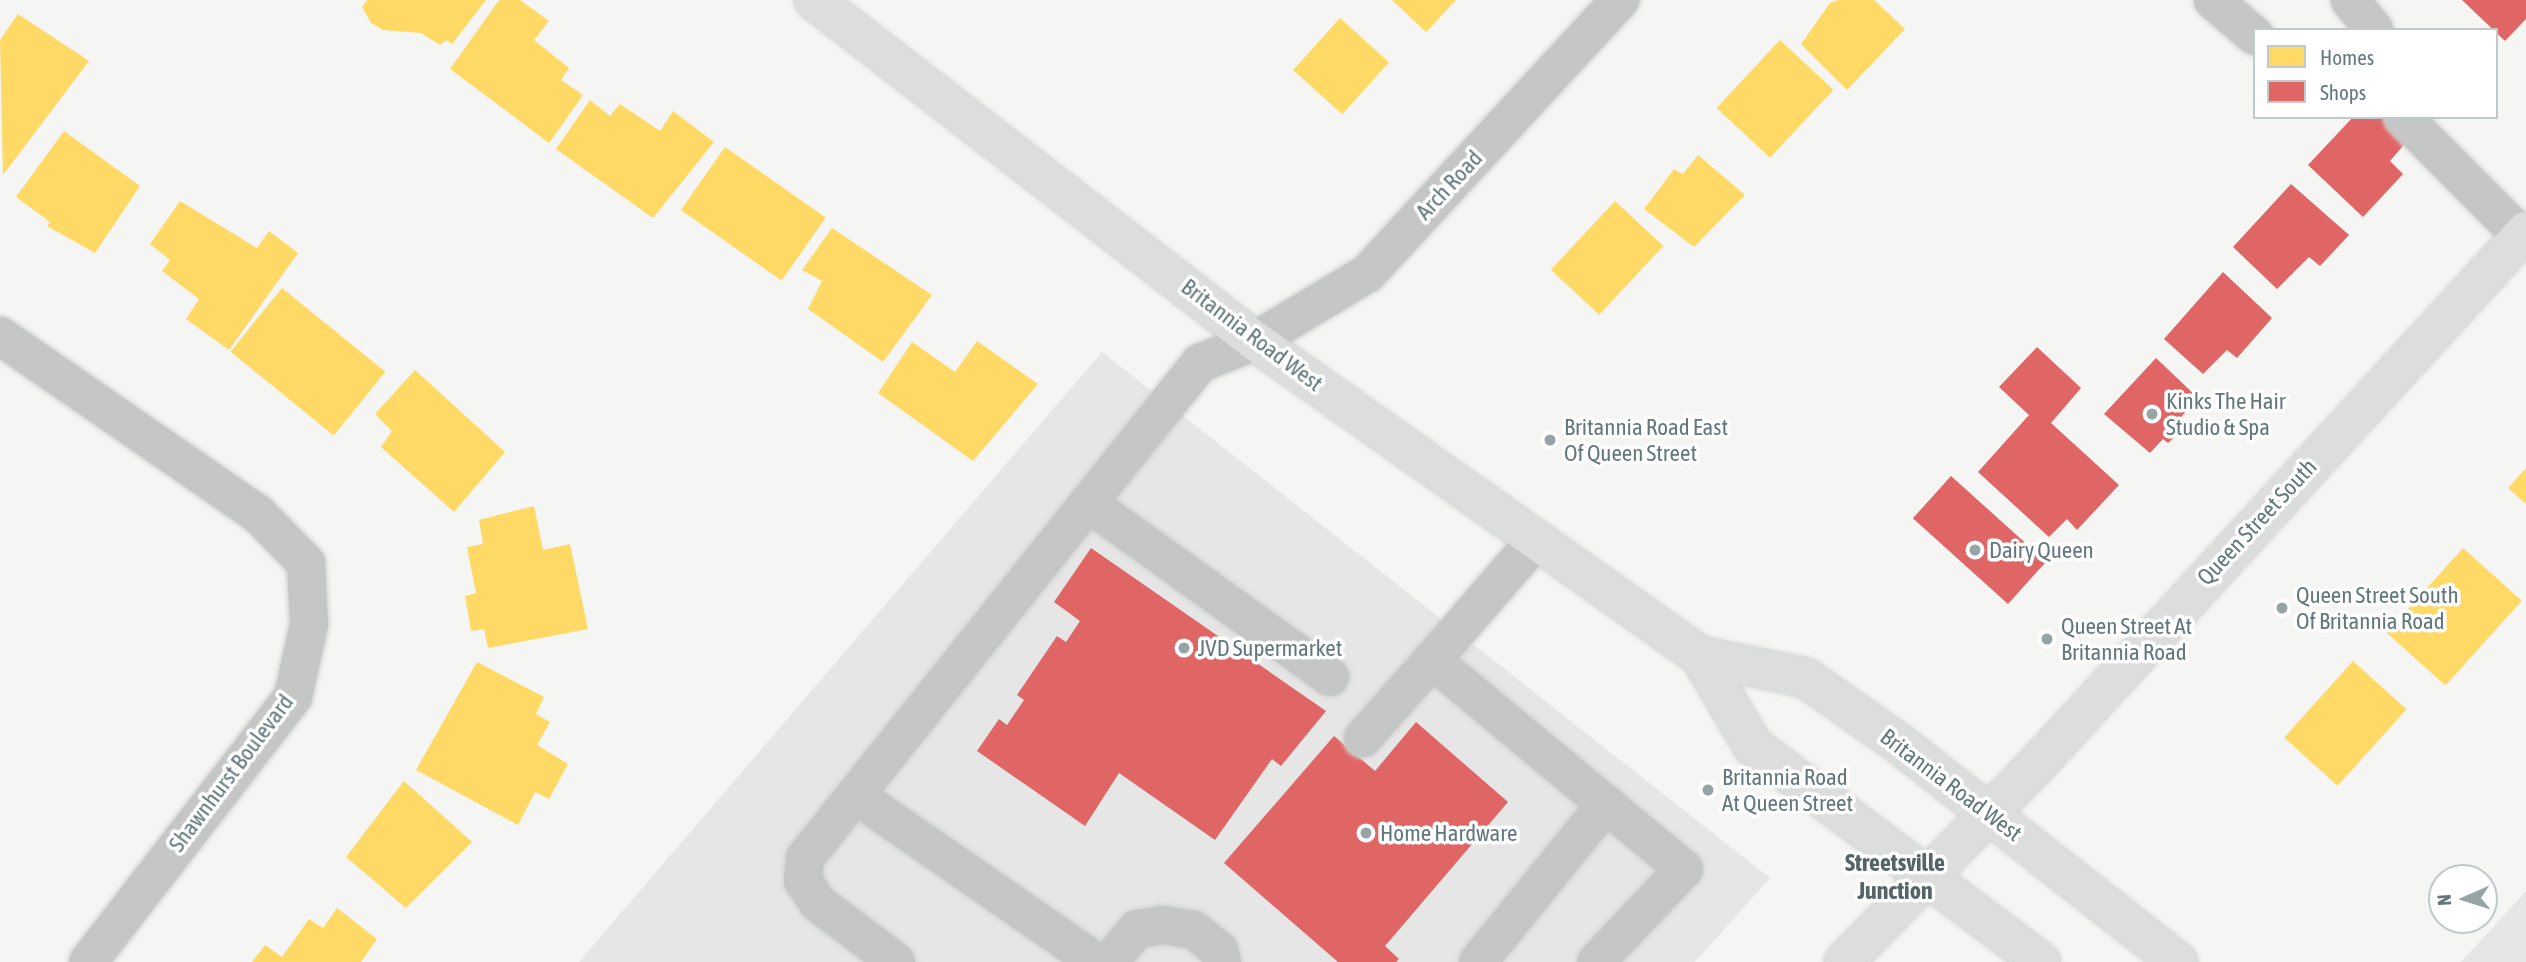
<!DOCTYPE html>
<html>
<head>
<meta charset="utf-8">
<style>
  body { margin:0 }
  #map { position:relative; width:2526px; height:962px; overflow:hidden; background:#f5f5f4; font-family:"Asap Condensed",sans-serif }
  div>[style] { position:absolute }
  .built>* { inset:0; background:#e5e6e5 }
  .homes>* { inset:0; background:#ffd966; transform-origin:0 0 }
  .shops>* { inset:0; background:#e06666; transform-origin:0 0 }
  .roads { filter:drop-shadow(0 0 2px #d0d1d1) drop-shadow(0 0 2px #d0d1d1) }
  .minor>* { height:38px; margin:-19px; padding:0 19px; transform-origin:19px; border-radius:19px; background:#c5c7c7 }
  .major>* { height:38px; margin:-19px; padding:0 19px; transform-origin:19px; border-radius:19px; background:#dcdddd }
  .dots>* { width:19px; height:19px; translate:-50% -50%; box-sizing:border-box; border:4px solid #fff; border-radius:50% }
  span { translate:-50% -50%; white-space:nowrap; text-align:center; line-height:1.15; -webkit-text-stroke:7px #fff; paint-order:stroke }
  .street-label { font-size:23px; color:#63787c }
  .poi-label { font-size:23px; color:#63787c }
  .left { translate:0 -50%; text-align:left }
  .neighbourhood-label { font-size:24px; color:#546467; font-weight:700 }
  .legend { position:absolute; left:2253px; top:28px; width:245px; height:91px; box-sizing:border-box; background:#fff; border:2px solid #c1c9cb; margin:0; padding:9px 12px; list-style:none; font-size:21px; color:#63787c }
  .legend li { display:flex; align-items:center; gap:14px; height:35px }
  .legend b { width:35px; border:2px solid #c1c9cb }
  .north { position:absolute; left:2428px; top:864px; width:70px; height:70px; box-sizing:border-box; background:#fff; border:2px solid #c1c9cb; border-radius:50%; rotate:267deg; font-size:19px; font-weight:700; line-height:28px; text-align:center; color:#63787c }
  .north::after { content:''; display:block; margin:auto; width:24px; height:32px; background:#96a4a6; clip-path:polygon(50% 0,100% 100%,50% 72%,0 100%) }
</style>
</head>
<body>
<div id="map">
  <div class="built">
    <i style="clip-path:polygon(1102px 352px,1770px 878px,1695px 962px,579px 962px)"></i>
    <i style="clip-path:polygon(2526px 891px,2526px 962px,2461px 962px)"></i>
  </div>
  <div class="homes">
    <i style="clip-path:polygon(367px 0,486px 0,452px 44px,446px 40px,440px 45px,421px 33px,383px 30px,371px 23px,362px 7px)"></i>
    <i style="clip-path:polygon(499px 0,520px 0,549px 21px,534px 40px,569px 68px,561px 80px,583px 95px,549px 143px,450px 69px)"></i>
    <i style="clip-path:polygon(1392px 0,1456px 0,1426px 32px)"></i>
    <i style="clip-path:polygon(1838px 0,1874px 0,1905px 29px,1847px 90px,1801px 44px,1830px 3px)"></i>
    <i style="clip-path:polygon(18px 14px,89px 61px,3px 175px,0 40px)"></i>
    <i style="left:1340px;top:18px;width:66px;height:70px;rotate:42deg"></i>
    <i style="left:1780px;top:40px;width:73px;height:93px;rotate:43deg"></i>
    <i style="clip-path:polygon(590px 100px,610px 116px,620px 104px,660px 131px,673px 111px,714px 142px,653px 218px,556px 149px)"></i>
    <i style="clip-path:polygon(64px 131px,140px 186px,95px 253px,47px 226px,50px 222px,16px 197px)"></i>
    <i style="left:725px;top:147px;width:123px;height:77px;rotate:35deg"></i>
    <i style="clip-path:polygon(1698px 155px,1745px 195px,1694px 247px,1644px 209px,1674px 169px,1683px 174px)"></i>
    <i style="clip-path:polygon(180px 201px,257px 248px,269px 231px,298px 253px,229px 350px,186px 319px,199px 299px,162px 271px,170px 260px,150px 244px)"></i>
    <i style="left:1615px;top:201px;width:66px;height:94px;rotate:43deg"></i>
    <i style="clip-path:polygon(832px 228px,932px 295px,883px 362px,808px 309px,822px 281px,802px 270px)"></i>
    <i style="left:282px;top:288px;width:133px;height:82px;rotate:39deg"></i>
    <i style="clip-path:polygon(977px 341px,1038px 384px,973px 461px,878px 393px,912px 342px,955px 372px)"></i>
    <i style="clip-path:polygon(415px 370px,505px 452px,454px 512px,381px 447px,392px 431px,375px 414px)"></i>
    <i style="clip-path:polygon(2526px 468px,2526px 504px,2508px 488px)"></i>
    <i style="clip-path:polygon(534px 506px,543px 550px,570px 544px,588px 629px,488px 648px,484px 629px,471px 631px,465px 596px,476px 593px,467px 547px,483px 544px,479px 520px)"></i>
    <i style="left:2463px;top:548px;width:79px;height:114px;rotate:42deg"></i>
    <i style="left:2353px;top:661px;width:72px;height:103px;rotate:42deg"></i>
    <i style="clip-path:polygon(477px 662px,544px 697px,536px 714px,550px 722px,537px 745px,568px 764px,549px 799px,535px 792px,518px 825px,416px 770px)"></i>
    <i style="clip-path:polygon(404px 781px,472px 842px,406px 908px,346px 857px)"></i>
    <i style="clip-path:polygon(337px 908px,377px 939px,361px 962px,252px 962px,265px 945px,282px 957px,309px 919px,323px 928px)"></i>
  </div>
  <div class="shops">
    <i style="clip-path:polygon(2462px 0,2526px 0,2526px 19px,2505px 41px)"></i>
    <i style="clip-path:polygon(2353px 117px,2383px 117px,2408px 140px,2390px 161px,2403px 174px,2363px 217px,2308px 165px)"></i>
    <i style="clip-path:polygon(2291px 184px,2349px 235px,2320px 266px,2309px 257px,2277px 289px,2233px 247px)"></i>
    <i style="clip-path:polygon(2223px 272px,2272px 318px,2237px 358px,2227px 350px,2203px 374px,2164px 339px)"></i>
    <i style="clip-path:polygon(2037px 347px,2081px 388px,2051px 423px,2119px 485px,2077px 530px,2067px 519px,2049px 537px,1978px 472px,2029px 415px,1999px 387px)"></i>
    <i style="clip-path:polygon(2156px 358px,2198px 398px,2174px 425px,2179px 431px,2175px 437px,2168px 443px,2163px 439px,2150px 453px,2104px 414px)"></i>
    <i style="left:1951px;top:476px;width:128px;height:57px;rotate:42deg"></i>
    <i style="clip-path:polygon(1091px 548px,1326px 711px,1281px 766px,1272px 759px,1215px 840px,1119px 773px,1085px 826px,977px 751px,999px 719px,1007px 725px,1024px 700px,1017px 695px,1057px 636px,1066px 642px,1080px 621px,1054px 602px)"></i>
    <i style="clip-path:polygon(1416px 722px,1508px 802px,1385px 946px,1399px 959px,1396px 962px,1338px 962px,1224px 863px,1334px 736px,1375px 771px)"></i>
  </div>
  <div class="roads">
    <div class="minor">
      <i style="left:2213px;top:0;width:55px;rotate:40.6deg"></i>
      <i style="left:2350px;top:0;width:38px;rotate:51deg"></i>
      <i style="left:2403px;top:117px;width:168px;rotate:45.2deg"></i>
      <i style="left:0;top:336px;width:313px;rotate:34.6deg"></i>
      <i style="left:258px;top:514px;width:69px;rotate:45.6deg"></i>
      <i style="left:306px;top:563px;width:61px;rotate:87.2deg"></i>
      <i style="left:309px;top:624px;width:75px;rotate:102.4deg"></i>
      <i style="left:293px;top:697px;width:335px;rotate:127.7deg"></i>
      <i style="left:1088px;top:503px;width:298px;rotate:35.7deg"></i>
      <i style="left:1536px;top:540px;width:159px;rotate:130.9deg"></i>
      <i style="left:1432px;top:660px;width:327px;rotate:39.7deg"></i>
      <i style="left:1684px;top:869px;width:128px;rotate:133.4deg"></i>
      <i style="left:1363px;top:738px;width:104px;rotate:-48.5deg"></i>
      <i style="left:855px;top:795px;width:293px;rotate:34.7deg"></i>
      <i style="left:896px;top:962px;width:98px;rotate:-142.9deg"></i>
      <i style="left:818px;top:903px;width:27px;rotate:-124deg"></i>
      <i style="left:803px;top:881px;width:23px;rotate:-85deg"></i>
      <i style="left:805px;top:858px;width:633px;rotate:-51.41deg"></i>
      <i style="left:1200px;top:363px;width:59px;rotate:-21.8deg"></i>
      <i style="left:1255px;top:341px;width:132px;rotate:-31deg"></i>
      <i style="left:1368px;top:273px;width:372px;rotate:-47.3deg"></i>
      <i style="left:1109px;top:962px;width:43px;rotate:-49.7deg"></i>
      <i style="left:1137px;top:929px;width:26px;rotate:-9deg"></i>
      <i style="left:1163px;top:925px;width:31px;rotate:9deg"></i>
      <i style="left:1194px;top:930px;width:32px;rotate:39deg"></i>
      <i style="left:1219px;top:950px;width:12px;rotate:76deg"></i>
      <i style="left:1478px;top:962px;width:203px;rotate:-51deg"></i>
    </div>
    <div class="major">
      <i style="left:814px;top:0;width:557px;rotate:37.71deg"></i>
      <i style="left:1255px;top:341px;width:545px;rotate:35.29deg"></i>
      <i style="left:1700px;top:656px;width:108px;rotate:11.7deg"></i>
      <i style="left:1806px;top:678px;width:116px;rotate:35.2deg"></i>
      <i style="left:1901px;top:745px;width:352px;rotate:38.1deg"></i>
      <i style="left:1700px;top:656px;width:104px;rotate:59.5deg"></i>
      <i style="left:1753px;top:746px;width:360px;rotate:36.9deg"></i>
      <i style="left:1844px;top:962px;width:282px;rotate:-45.7deg"></i>
      <i style="left:2041px;top:760px;width:718px;rotate:-47.48deg"></i>
    </div>
  </div>
  <div class="dots">
    <i style="left:2152px;top:414px;background:#96a4a6"></i>
    <i style="left:1550px;top:440px;background:#96a4a6"></i>
    <i style="left:1975px;top:550px;background:#96a4a6"></i>
    <i style="left:2282px;top:608px;background:#96a4a6"></i>
    <i style="left:2047px;top:639px;background:#96a4a6"></i>
    <i style="left:1184px;top:648px;background:#96a4a6"></i>
    <i style="left:1708px;top:790px;background:#96a4a6"></i>
    <i style="left:1366px;top:833px;background:#96a4a6"></i>
  </div>
  <div class="street-label">
    <span style="left:1449px;top:185px;rotate:-47deg">Arch Road</span>
    <span style="left:1252px;top:335px;rotate:37deg">Britannia Road West</span>
    <span style="left:2257px;top:522px;rotate:-47deg">Queen Street South</span>
    <span style="left:231px;top:773px;rotate:-53deg">Shawnhurst Boulevard</span>
    <span style="left:1951px;top:785px;rotate:37deg">Britannia Road West</span>
  </div>
  <div class="poi-label">
    <span class="left" style="left:2166px;top:414px">Kinks The Hair<br>Studio &amp; Spa</span>
    <span class="left" style="left:1564px;top:440px">Britannia Road East<br>Of Queen Street</span>
    <span class="left" style="left:1989px;top:550px">Dairy Queen</span>
    <span class="left" style="left:2296px;top:608px">Queen Street South<br>Of Britannia Road</span>
    <span class="left" style="left:2061px;top:639px">Queen Street At<br>Britannia Road</span>
    <span class="left" style="left:1198px;top:648px">JVD Supermarket</span>
    <span class="left" style="left:1722px;top:790px">Britannia Road<br>At Queen Street</span>
    <span class="left" style="left:1380px;top:833px">Home Hardware</span>
  </div>
  <div class="neighbourhood-label">
    <span style="left:1895px;top:877px">Streetsville<br>Junction</span>
  </div>
  <ul class="legend">
  <li><b style="height:19px;background:#ffd966"></b>Homes</li>
  <li><b style="height:19px;background:#e06666"></b>Shops</li>
  </ul>
  <div class="north">N</div>
</div>
</body>
</html>
